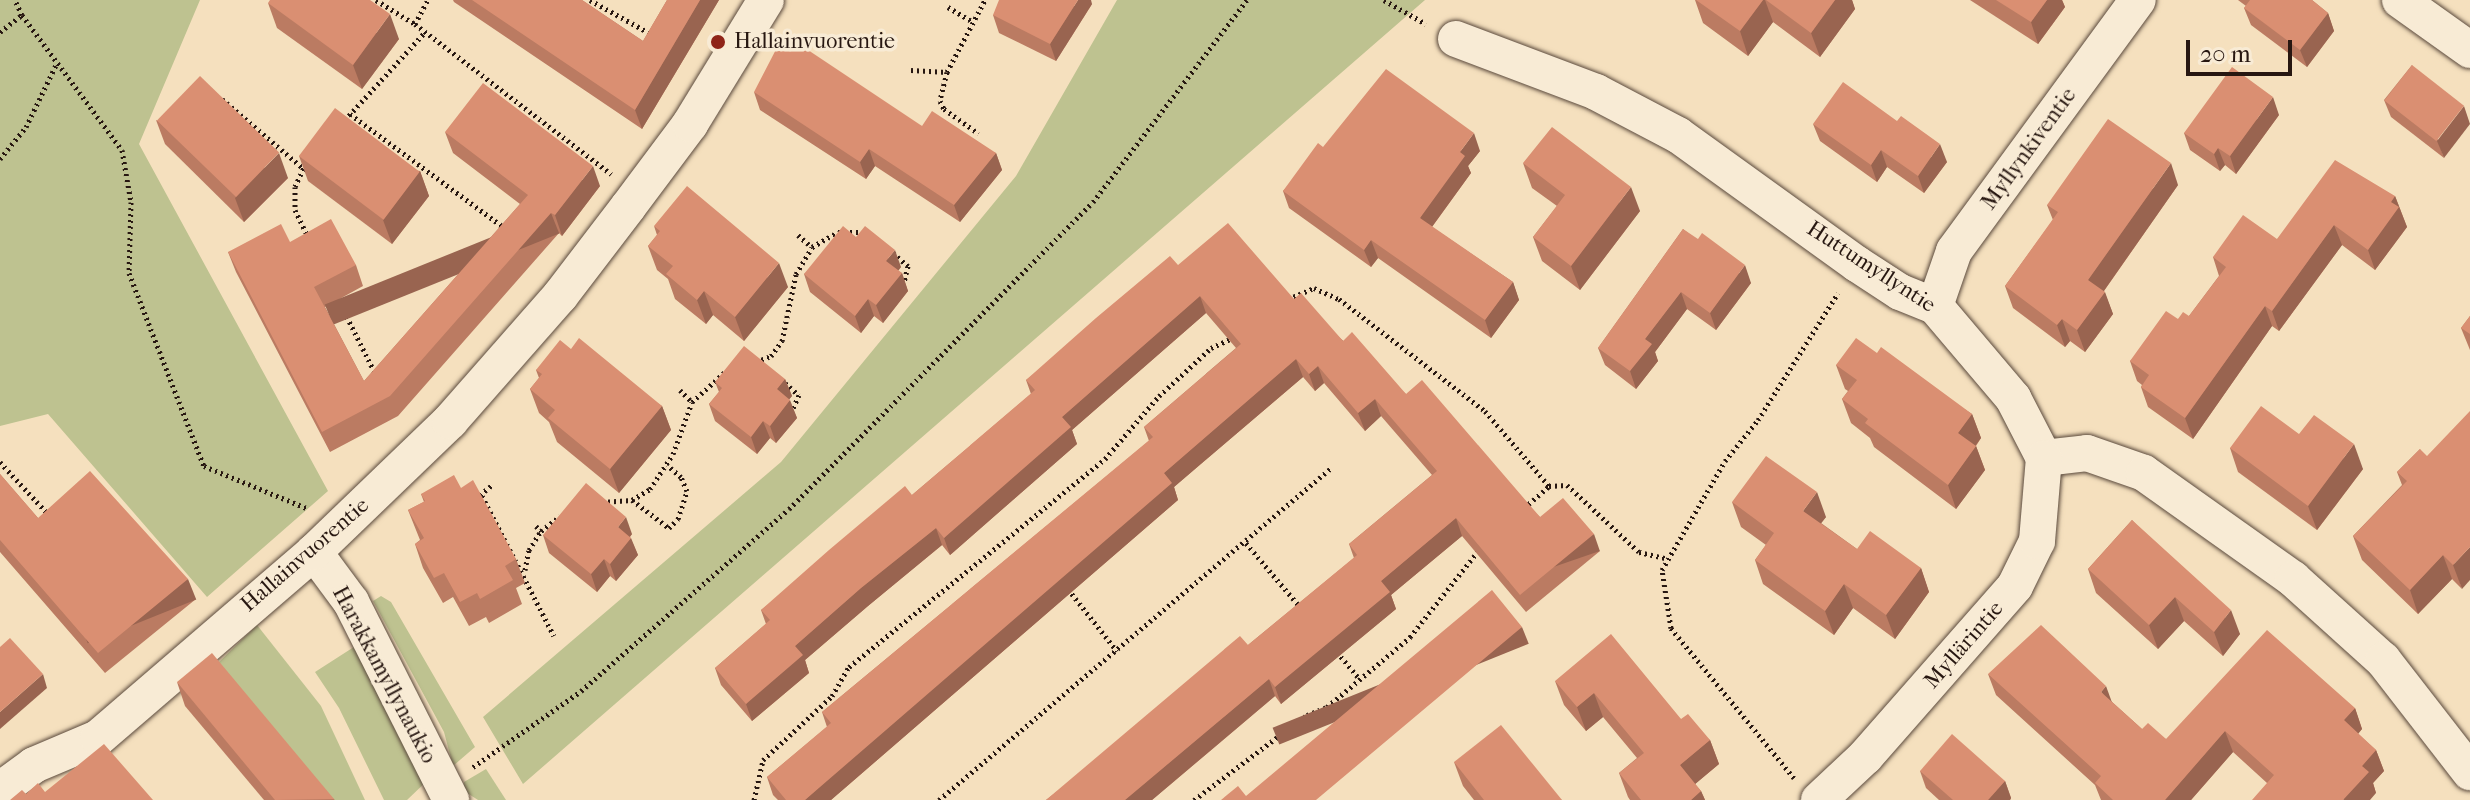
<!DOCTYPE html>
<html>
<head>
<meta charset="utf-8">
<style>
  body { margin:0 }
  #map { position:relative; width:2470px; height:800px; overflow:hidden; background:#f5e0be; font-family:"IM FELL French Canon",serif }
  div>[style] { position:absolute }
  .green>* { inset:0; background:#bec290 }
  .path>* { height:5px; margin-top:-2.5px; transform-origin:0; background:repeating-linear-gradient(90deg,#271711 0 2px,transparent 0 6px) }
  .roads { filter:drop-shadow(0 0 2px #5a493c) drop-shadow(0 0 2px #5a493c) }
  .street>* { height:36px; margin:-18px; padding:0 18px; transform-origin:18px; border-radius:18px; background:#f8ebd5 }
  .wall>* { inset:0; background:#bb7b62 }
  .shaded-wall>* { inset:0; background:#996450; transform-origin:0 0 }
  .building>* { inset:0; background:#da8f72; transform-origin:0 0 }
  .dots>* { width:22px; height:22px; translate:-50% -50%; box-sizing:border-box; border:4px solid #f8ebd5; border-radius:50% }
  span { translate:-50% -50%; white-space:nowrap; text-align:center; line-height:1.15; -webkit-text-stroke:7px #f8ebd5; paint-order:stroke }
  .poi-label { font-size:22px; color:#271711 }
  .left { translate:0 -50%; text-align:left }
  .street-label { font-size:22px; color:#271711 }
  .scale { position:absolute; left:2186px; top:40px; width:106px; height:36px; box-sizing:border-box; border:4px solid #271711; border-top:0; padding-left:10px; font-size:24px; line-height:28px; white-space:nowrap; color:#271711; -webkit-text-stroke:6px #f8ebd5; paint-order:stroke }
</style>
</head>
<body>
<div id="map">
  <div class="green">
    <i style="clip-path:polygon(0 0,200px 0,139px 144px,328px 491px,207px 597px,48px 414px,0 426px)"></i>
    <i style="clip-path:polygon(1117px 0,1425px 0,523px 784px,483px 717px,781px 462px,1016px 176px)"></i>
    <i style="clip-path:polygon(381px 596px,391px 602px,475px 747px,453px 766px,444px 732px,373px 601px)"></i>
    <i style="clip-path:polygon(257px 625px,321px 706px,365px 800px,333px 800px,218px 663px)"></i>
    <i style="clip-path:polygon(357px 645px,429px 779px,407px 800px,384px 800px,339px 708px,315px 672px)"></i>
    <i style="clip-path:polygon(486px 769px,506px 800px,478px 800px,464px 791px,464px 782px)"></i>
  </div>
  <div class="path">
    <i style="left:376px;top:0;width:46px;rotate:31.6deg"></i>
    <i style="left:415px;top:24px;width:27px;rotate:-62deg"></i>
    <i style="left:590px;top:0;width:72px;rotate:29.1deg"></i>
    <i style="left:1384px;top:0;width:48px;rotate:29.7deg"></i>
    <i style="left:948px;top:7px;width:29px;rotate:31deg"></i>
    <i style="left:22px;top:15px;width:168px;rotate:53.5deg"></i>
    <i style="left:122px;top:150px;width:53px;rotate:80.2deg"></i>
    <i style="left:131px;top:202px;width:71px;rotate:91.6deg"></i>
    <i style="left:129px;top:273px;width:207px;rotate:68.8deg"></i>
    <i style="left:204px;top:466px;width:113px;rotate:22.3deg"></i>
    <i style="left:415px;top:24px;width:247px;rotate:37.4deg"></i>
    <i style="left:0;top:32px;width:28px;rotate:-38deg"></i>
    <i style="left:22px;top:15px;width:17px;rotate:-115deg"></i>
    <i style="left:911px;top:70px;width:36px;rotate:3deg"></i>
    <i style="left:947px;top:72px;width:30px;rotate:104deg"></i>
    <i style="left:940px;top:101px;width:9px;rotate:63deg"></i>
    <i style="left:944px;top:109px;width:42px;rotate:35.2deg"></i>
    <i style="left:947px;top:72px;width:81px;rotate:-62.2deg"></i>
    <i style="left:222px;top:99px;width:108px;rotate:40.5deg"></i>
    <i style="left:350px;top:114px;width:194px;rotate:36.4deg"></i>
    <i style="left:345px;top:120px;width:119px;rotate:-47.7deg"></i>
    <i style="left:0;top:159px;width:41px;rotate:-50.9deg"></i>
    <i style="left:26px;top:127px;width:71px;rotate:-64.2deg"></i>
    <i style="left:306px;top:163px;width:26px;rotate:115deg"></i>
    <i style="left:295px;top:187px;width:23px;rotate:90deg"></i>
    <i style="left:295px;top:210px;width:32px;rotate:64deg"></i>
    <i style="left:798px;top:235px;width:18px;rotate:41deg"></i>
    <i style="left:893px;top:253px;width:20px;rotate:41deg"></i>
    <i style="left:908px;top:266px;width:16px;rotate:104deg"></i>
    <i style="left:336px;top:295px;width:89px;rotate:63.4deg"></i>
    <i style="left:1288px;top:299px;width:28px;rotate:-23deg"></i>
    <i style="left:1314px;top:288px;width:27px;rotate:24deg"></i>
    <i style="left:1339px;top:299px;width:184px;rotate:37.5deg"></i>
    <i style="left:1485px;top:411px;width:99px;rotate:49.5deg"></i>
    <i style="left:1549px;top:486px;width:18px;rotate:-3deg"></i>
    <i style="left:1567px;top:485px;width:98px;rotate:42.9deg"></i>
    <i style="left:1639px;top:552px;width:27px;rotate:13deg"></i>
    <i style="left:756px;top:362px;width:16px;rotate:-22deg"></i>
    <i style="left:771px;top:356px;width:19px;rotate:-54deg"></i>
    <i style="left:782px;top:341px;width:68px;rotate:-78.2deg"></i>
    <i style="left:796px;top:274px;width:31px;rotate:-59deg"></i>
    <i style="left:812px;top:247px;width:30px;rotate:-30deg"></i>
    <i style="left:838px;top:232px;width:29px"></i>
    <i style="left:785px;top:383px;width:18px;rotate:41deg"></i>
    <i style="left:799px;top:395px;width:17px;rotate:114deg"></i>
    <i style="left:680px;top:390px;width:17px;rotate:45deg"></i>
    <i style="left:0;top:462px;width:71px;rotate:47.3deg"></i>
    <i style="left:480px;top:495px;width:17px;rotate:-40deg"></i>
    <i style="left:482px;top:496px;width:157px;rotate:62.8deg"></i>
    <i style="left:632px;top:500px;width:46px;rotate:37.1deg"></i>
    <i style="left:669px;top:528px;width:13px;rotate:-45deg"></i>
    <i style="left:678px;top:519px;width:29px;rotate:-72deg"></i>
    <i style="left:687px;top:491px;width:15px;rotate:-113deg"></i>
    <i style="left:681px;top:477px;width:18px;rotate:-139deg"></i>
    <i style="left:602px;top:502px;width:30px;rotate:-4deg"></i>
    <i style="left:632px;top:500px;width:21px;rotate:-31deg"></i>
    <i style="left:650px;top:489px;width:42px;rotate:-56.7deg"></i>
    <i style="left:673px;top:454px;width:55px;rotate:-69.9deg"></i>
    <i style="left:692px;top:402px;width:47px;rotate:-42.4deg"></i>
    <i style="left:1524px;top:508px;width:33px;rotate:-41deg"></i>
    <i style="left:536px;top:526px;width:7px;rotate:45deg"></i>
    <i style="left:541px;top:531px;width:24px;rotate:-38deg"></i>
    <i style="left:1246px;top:543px;width:84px;rotate:49.8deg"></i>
    <i style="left:525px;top:570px;width:20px;rotate:-79deg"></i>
    <i style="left:529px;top:550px;width:22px;rotate:-58deg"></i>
    <i style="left:1068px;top:589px;width:79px;rotate:51.7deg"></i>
    <i style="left:1337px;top:652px;width:35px;rotate:50deg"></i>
    <i style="left:473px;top:767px;width:132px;rotate:-35.1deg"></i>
    <i style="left:581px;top:691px;width:276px;rotate:-41.2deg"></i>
    <i style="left:789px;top:509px;width:432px;rotate:-45.3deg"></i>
    <i style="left:1093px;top:202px;width:254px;rotate:-52.7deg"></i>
    <i style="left:1794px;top:778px;width:194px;rotate:-129.4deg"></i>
    <i style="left:1671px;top:628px;width:59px;rotate:-98.8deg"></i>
    <i style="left:1662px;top:570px;width:126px;rotate:-60deg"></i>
    <i style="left:1725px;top:461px;width:53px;rotate:-51.2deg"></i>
    <i style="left:1758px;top:420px;width:150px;rotate:-57.8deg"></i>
    <i style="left:754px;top:800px;width:41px;rotate:-77.3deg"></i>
    <i style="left:763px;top:760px;width:94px;rotate:-42.8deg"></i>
    <i style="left:832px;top:696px;width:34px;rotate:-60deg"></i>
    <i style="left:849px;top:667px;width:330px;rotate:-39.1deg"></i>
    <i style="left:1105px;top:459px;width:83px;rotate:-49.4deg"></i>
    <i style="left:1159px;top:396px;width:71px;rotate:-42.7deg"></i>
    <i style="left:1211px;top:348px;width:26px;rotate:-25deg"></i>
    <i style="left:939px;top:800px;width:514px;rotate:-40.26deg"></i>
    <i style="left:1194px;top:800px;width:141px;rotate:-37deg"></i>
    <i style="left:1307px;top:715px;width:22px;rotate:-22deg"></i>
    <i style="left:1327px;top:707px;width:109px;rotate:-40.1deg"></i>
    <i style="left:1410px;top:637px;width:111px;rotate:-51.6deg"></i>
  </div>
  <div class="roads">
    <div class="street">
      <i style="left:2400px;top:0;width:86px;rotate:35.5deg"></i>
      <i style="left:1456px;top:39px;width:150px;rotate:20.7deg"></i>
      <i style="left:1596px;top:92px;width:93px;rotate:27.7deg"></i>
      <i style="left:1678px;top:135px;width:221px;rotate:35.8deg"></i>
      <i style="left:1857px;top:264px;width:51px;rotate:33.1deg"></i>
      <i style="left:1900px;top:292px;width:38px;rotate:22deg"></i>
      <i style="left:1935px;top:306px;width:121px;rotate:49.7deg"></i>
      <i style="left:2013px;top:398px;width:68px;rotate:62.7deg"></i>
      <i style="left:2044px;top:458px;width:43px;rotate:-6.6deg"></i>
      <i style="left:2087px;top:453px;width:60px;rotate:19.3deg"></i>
      <i style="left:2144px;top:473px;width:183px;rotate:35.4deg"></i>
      <i style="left:2293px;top:579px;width:121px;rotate:42deg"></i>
      <i style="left:2383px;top:660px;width:142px;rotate:52.2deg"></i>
      <i style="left:1935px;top:306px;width:58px;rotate:-70.9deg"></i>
      <i style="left:1954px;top:251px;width:311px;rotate:-53.8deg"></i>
      <i style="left:314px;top:552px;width:62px;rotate:53.5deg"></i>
      <i style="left:351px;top:602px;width:222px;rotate:63.2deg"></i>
      <i style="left:0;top:790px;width:42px;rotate:-36.3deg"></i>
      <i style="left:34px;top:765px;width:69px;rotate:-22.9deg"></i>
      <i style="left:98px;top:738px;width:285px;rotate:-40.7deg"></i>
      <i style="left:314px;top:552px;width:189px;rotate:-43.9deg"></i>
      <i style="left:450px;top:421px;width:167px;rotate:-48.7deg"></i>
      <i style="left:560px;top:296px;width:112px;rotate:-52.6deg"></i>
      <i style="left:628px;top:207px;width:104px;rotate:-53.2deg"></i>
      <i style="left:690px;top:124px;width:145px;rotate:-58.5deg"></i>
      <i style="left:1819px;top:800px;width:63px;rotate:-43.1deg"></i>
      <i style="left:1865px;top:757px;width:227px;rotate:-48.7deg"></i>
      <i style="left:2015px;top:586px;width:50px;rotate:-63.9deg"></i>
      <i style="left:2037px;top:541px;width:83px;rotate:-85.2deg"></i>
    </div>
  </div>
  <div class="wall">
    <i style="clip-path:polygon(453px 0,582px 0,643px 41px,667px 0,719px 0,642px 129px,454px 2px)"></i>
    <i style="clip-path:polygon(1695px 0,1852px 0,1855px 9px,1820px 57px,1773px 22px,1748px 56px,1703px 23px)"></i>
    <i style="clip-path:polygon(1970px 0,2062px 0,2065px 7px,2038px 44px)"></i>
    <i style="clip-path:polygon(2238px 0,2312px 0,2328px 13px,2334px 31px,2307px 67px,2251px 25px,2244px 8px,2246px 6px)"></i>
    <i style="clip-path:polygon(268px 3px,399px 39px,362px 89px,277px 28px)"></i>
    <i style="clip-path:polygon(1092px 4px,1056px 61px,999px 33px,993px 15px)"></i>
    <i style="clip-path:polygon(2412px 65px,2444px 158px,2391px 117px,2384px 100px)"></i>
    <i style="clip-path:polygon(754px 92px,922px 126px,996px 153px,1002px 170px,960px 222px,875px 166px,866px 179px,760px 110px)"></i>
    <i style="clip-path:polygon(2279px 115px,2236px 174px,2225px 165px,2220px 171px,2190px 150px,2184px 133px)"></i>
    <i style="clip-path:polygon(156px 120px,288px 178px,244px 222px,165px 144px)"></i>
    <i style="clip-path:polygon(1813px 124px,1947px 162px,1924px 193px,1887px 167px,1877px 182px,1820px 141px)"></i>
    <i style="clip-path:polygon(445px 132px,600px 186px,562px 236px,559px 233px,398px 416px,330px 452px,236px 272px,228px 252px,290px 242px,356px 265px,363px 286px,325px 307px,364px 381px,520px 204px,453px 153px)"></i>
    <i style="clip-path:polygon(1323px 147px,1480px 151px,1468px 166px,1471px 173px,1432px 227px,1513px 282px,1519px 300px,1491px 338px,1378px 258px,1371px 267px,1289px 208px,1283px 191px)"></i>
    <i style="clip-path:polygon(299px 156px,420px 171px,429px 196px,392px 244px,308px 181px)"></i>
    <i style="clip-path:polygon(1523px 163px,1640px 211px,1580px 290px,1542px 261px,1533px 237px,1557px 206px,1532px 188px)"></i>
    <i style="clip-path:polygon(2178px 185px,2104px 291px,2113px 314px,2085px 352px,2070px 341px,2065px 347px,2013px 308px,2005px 286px,2053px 220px,2047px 205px)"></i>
    <i style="clip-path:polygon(2395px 196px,2407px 227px,2375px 270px,2342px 245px,2279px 331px,2272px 326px,2193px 439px,2148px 407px,2141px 387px,2142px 385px,2137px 381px,2130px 361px,2178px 319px,2189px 316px,2219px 276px,2213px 257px,2277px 239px)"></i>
    <i style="clip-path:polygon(654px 226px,788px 287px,744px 341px,713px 315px,706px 324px,675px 299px,668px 279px,657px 270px,648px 246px,657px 235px)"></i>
    <i style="clip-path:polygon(1683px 229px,1751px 283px,1716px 330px,1687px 309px,1655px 352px,1658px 361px,1636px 389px,1605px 365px,1598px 348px)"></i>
    <i style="clip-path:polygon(856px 237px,901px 267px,898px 271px,902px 273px,908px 291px,883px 323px,874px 316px,861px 333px,810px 292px,804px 274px)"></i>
    <i style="clip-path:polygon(1178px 265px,1294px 299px,1406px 394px,1540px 517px,1600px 551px,1526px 612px,1462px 536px,1391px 595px,1396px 609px,1281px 704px,1275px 696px,1152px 800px,1046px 800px,1248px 645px,1354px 558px,1349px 544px,1432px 475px,1381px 416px,1365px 431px,1324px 383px,1315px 391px,1303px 377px,1174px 487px,1178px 500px,831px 800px,778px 800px,773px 795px,767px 777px,827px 727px,822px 712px,1149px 441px,1144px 427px,1236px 348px,1206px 313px,1072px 430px,1077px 444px,950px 555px,942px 545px,868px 606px,805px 660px,809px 673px,752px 721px,721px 685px,715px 668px,766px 624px,761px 610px,912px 495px,1031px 394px,1026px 380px)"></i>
    <i style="clip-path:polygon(2470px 316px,2470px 350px,2461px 328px)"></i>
    <i style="clip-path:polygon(571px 349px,662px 406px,671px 430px,619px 493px,557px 442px,549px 422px,539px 413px,530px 389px,539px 378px,536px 370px)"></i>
    <i style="clip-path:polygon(1877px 353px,1972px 414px,1981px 438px,1976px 446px,1985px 470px,1956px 509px,1874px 447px,1870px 438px,1851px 423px,1842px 399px,1848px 391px,1845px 389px,1836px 365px)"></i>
    <i style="clip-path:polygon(785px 379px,792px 396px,789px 399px,797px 418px,776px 443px,770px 438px,757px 454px,715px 421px,709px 404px,719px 392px,715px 382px)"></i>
    <i style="clip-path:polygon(2299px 434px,2363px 469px,2317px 530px,2238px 472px,2230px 448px)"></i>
    <i style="clip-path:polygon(2420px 449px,2462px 589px,2452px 579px,2418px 614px,2362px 560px,2353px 536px,2402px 485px,2397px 472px)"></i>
    <i style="clip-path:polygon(0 474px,38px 518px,196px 599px,105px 673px,0 552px)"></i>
    <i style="clip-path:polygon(461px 488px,516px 559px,525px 583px,516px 588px,522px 604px,489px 623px,486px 617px,469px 626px,453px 597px,443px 603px,423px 568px,415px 544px,420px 540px,408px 510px,424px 502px,421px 494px)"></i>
    <i style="clip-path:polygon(1732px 502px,1826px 517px,1821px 523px,1857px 549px,1921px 568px,1929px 592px,1895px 639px,1853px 608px,1834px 635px,1763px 584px,1755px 560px,1766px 545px,1741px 527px)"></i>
    <i style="clip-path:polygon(2132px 520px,2240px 634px,2223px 656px,2184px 621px,2158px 649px,2096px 593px,2088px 569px)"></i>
    <i style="clip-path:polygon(632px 534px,630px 537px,638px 555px,616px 581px,610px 576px,597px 592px,549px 553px,543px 535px)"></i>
    <i style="clip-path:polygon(1988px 674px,2111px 701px,2142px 729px,2166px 739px,2355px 708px,2362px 729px,2358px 734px,2376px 750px,2384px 771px,2373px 783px,2376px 793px,2267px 783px,2233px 752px,2191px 800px,2101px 800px,2095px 785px,1996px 695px)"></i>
    <i style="clip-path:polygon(1555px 681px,1681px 719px,1710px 740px,1719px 764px,1695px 784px,1701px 791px,1705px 800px,1630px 800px,1628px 797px,1619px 773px,1637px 758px,1603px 717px,1586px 731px,1564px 705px)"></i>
    <i style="clip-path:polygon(177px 682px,335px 800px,264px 800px,185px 706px)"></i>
    <i style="clip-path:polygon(1454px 762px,1562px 800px,1474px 800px,1463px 786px)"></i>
    <i style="clip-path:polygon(1920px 771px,2005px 781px,2011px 798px,2010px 800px,1939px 800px,1926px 788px)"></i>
  </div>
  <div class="shaded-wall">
    <i style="clip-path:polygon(700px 0,719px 0,642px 129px,635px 110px)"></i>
    <i style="clip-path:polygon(1078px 0,1091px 0,1092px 4px,1056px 61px,1050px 44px)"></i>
    <i style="clip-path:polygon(1763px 0,1765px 0,1773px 22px,1748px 56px,1740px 31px)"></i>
    <i style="clip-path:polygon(1835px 0,1852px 0,1855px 9px,1820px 57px,1811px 33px)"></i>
    <i style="clip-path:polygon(2047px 0,2062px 0,2065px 7px,2038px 44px,2031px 22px)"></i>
    <i style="clip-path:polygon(2328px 13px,2334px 31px,2307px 67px,2300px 50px)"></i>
    <i style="clip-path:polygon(390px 14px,399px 39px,362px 89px,353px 65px)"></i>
    <i style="clip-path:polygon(2273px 97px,2279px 115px,2236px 174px,2230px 156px)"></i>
    <i style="clip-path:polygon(2464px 106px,2470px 124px,2444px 158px,2437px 141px)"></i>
    <i style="clip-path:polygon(1474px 133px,1480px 151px,1468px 166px,1471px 173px,1426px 235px,1420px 218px,1460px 152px)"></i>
    <i style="clip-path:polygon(1940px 144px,1947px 162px,1924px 193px,1918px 176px)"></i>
    <i style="clip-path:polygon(2218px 148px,2225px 165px,2220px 171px,2214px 154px)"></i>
    <i style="clip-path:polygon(869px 149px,875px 166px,866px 179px,860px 162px)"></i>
    <i style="clip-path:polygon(1881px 150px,1887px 167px,1877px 182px,1871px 165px)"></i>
    <i style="clip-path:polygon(279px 153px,288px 178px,244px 222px,235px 198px)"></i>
    <i style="clip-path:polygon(996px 153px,1002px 170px,960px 222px,954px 205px)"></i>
    <i style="clip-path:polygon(2171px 163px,2178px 185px,2096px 302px,2088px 280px)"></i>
    <i style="clip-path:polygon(593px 166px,600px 186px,562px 236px,555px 215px)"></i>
    <i style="clip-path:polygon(420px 171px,429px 196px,392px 244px,383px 220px)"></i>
    <i style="clip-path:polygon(1631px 187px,1640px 211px,1580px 290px,1571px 266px)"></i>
    <i style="clip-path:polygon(2395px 196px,2407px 227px,2375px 270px,2368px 250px,2391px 202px)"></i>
    <i style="left:551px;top:213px;width:22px;height:244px;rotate:68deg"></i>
    <i style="clip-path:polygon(2334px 225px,2342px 245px,2279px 331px,2272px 311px)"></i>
    <i style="clip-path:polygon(1371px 240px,1378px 258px,1371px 267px,1364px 250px)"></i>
    <i style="clip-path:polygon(895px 250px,901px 267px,892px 278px,886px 261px)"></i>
    <i style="clip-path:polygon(779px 263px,788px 287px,744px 341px,735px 317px)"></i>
    <i style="clip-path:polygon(1745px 265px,1751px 283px,1716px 330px,1710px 313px)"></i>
    <i style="clip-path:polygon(902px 273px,908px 291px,883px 323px,876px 305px)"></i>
    <i style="clip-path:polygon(1513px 282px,1519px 300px,1491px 338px,1485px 320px)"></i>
    <i style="clip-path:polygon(704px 291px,713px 315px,706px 324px,697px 300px)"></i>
    <i style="clip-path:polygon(1681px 292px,1687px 309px,1655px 352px,1658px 361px,1636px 389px,1630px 371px,1645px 339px)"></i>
    <i style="clip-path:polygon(2105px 292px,2113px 314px,2085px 352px,2077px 330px)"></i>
    <i style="clip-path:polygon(1200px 296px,1206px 313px,1072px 430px,1077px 444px,950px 555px,944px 538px,1062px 417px)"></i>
    <i style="clip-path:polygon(868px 299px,874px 316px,861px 333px,855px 316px)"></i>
    <i style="clip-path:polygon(2265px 306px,2272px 326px,2193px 439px,2185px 418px)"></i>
    <i style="clip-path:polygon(2062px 319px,2070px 341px,2065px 347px,2057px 325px)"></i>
    <i style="clip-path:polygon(1296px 359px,1303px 377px,1174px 487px,1178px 500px,831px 800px,805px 800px,1164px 473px)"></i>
    <i style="clip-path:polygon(1318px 366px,1324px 383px,1315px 391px,1309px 374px)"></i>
    <i style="clip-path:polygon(785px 379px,792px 396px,783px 407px,777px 389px)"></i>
    <i style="clip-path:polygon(1375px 399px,1381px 416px,1365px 431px,1358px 413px)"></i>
    <i style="clip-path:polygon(790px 400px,797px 418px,776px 443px,770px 426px)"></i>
    <i style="clip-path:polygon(662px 406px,671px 430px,619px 493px,610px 469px)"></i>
    <i style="clip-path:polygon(1972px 414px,1981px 438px,1967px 457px,1958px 433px)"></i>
    <i style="clip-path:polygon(763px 421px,770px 438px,757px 454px,751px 437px)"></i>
    <i style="clip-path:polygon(2354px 444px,2363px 469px,2317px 530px,2308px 506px)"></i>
    <i style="clip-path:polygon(1976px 446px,1985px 470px,1956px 509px,1948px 485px)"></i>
    <i style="clip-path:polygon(1817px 492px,1826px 517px,1812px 535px,1803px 511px)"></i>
    <i style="clip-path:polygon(626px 517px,632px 534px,624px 544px,618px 527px)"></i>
    <i style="clip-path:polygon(1456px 518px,1462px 536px,1391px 595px,1396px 609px,1281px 704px,1275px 687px,1381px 581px)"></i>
    <i style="clip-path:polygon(936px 528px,942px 545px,868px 606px,805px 660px,809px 673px,752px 721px,746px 704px,795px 646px,861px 588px)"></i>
    <i style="left:1594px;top:534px;width:18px;height:96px;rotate:71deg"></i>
    <i style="clip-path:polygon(631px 538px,638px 555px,616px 581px,610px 564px)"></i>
    <i style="clip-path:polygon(2470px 547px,2470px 580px,2462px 589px,2453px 565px)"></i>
    <i style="clip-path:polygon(2443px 555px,2452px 579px,2418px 614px,2410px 590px)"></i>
    <i style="clip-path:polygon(604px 559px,610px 576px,597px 592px,591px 574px)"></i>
    <i style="clip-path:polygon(1921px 568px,1929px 592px,1895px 639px,1886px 615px)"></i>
    <i style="left:188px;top:579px;width:22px;height:117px;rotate:68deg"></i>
    <i style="clip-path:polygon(1844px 584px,1853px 608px,1834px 635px,1825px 611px)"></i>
    <i style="clip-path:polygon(2175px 597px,2184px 621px,2158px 649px,2149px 625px)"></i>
    <i style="clip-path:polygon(2231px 610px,2240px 634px,2223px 656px,2214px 632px)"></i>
    <i style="left:1522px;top:627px;width:18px;height:269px;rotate:68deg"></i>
    <i style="clip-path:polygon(43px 674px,47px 688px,0 729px,0 712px)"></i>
    <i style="clip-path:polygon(1269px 679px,1275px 696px,1152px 800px,1125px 800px)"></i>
    <i style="clip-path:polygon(2106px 686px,2114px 708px,2101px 692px)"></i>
    <i style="clip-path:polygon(1594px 693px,1603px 717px,1586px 731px,1577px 707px)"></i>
    <i style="clip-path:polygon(2355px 708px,2362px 729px,2351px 742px,2344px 720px)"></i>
    <i style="clip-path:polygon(2225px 731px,2233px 752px,2191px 800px,2165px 800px)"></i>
    <i style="clip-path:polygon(1710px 740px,1719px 764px,1688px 790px,1680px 765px)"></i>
    <i style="clip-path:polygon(2376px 750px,2384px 771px,2373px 783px,2376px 793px,2370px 800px,2343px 800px,2362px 766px)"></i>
    <i style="clip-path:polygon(2005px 781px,2011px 798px,2010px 800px,1988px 800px)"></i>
    <i style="clip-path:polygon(1701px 791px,1705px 800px,1691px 800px)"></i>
  </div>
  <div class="building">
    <i style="clip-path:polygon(270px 0,370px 0,390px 14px,353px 65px,268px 3px)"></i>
    <i style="clip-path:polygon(472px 0,582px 0,643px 41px,667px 0,700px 0,635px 110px)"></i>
    <i style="clip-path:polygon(999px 0,1078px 0,1050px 44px,993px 15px)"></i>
    <i style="clip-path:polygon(1696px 0,1763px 0,1740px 31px)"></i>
    <i style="clip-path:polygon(1766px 0,1835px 0,1811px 33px)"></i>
    <i style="clip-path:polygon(1996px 0,2047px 0,2031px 22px)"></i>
    <i style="clip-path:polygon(2250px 0,2312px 0,2328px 13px,2300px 50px,2244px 8px)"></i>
    <i style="clip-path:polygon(784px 34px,922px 126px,932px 111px,996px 153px,954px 205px,869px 149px,860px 162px,754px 92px)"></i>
    <i style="left:2412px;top:65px;width:66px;height:45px;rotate:38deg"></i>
    <i style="clip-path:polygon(2232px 67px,2273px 97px,2230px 156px,2218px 148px,2214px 154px,2184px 133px)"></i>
    <i style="clip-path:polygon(1386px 69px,1474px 133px,1460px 152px,1465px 156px,1420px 218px,1513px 282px,1485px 320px,1371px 240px,1364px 250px,1283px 191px,1318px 143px,1323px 147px)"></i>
    <i style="left:200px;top:76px;width:110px;height:62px;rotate:44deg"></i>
    <i style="clip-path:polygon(1843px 82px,1897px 121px,1901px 116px,1940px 144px,1918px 176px,1881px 150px,1871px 165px,1813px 124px)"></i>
    <i style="clip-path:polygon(483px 83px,593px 166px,555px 215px,551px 213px,390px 396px,322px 432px,228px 252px,281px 224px,290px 242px,331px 219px,356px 265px,314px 287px,364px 381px,528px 195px,445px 132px)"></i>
    <i style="left:335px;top:108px;width:106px;height:60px;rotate:37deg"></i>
    <i style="clip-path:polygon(2108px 119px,2171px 163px,2088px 280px,2105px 292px,2077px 330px,2062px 319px,2057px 325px,2005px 286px,2058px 212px,2047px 205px)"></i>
    <i style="clip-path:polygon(1552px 127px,1631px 187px,1571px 266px,1533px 237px,1565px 195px,1523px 163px)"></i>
    <i style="clip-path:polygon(2335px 160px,2395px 196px,2391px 202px,2399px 207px,2368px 250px,2334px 225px,2272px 311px,2265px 306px,2185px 418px,2141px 387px,2149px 375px,2130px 361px,2166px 311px,2178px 319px,2183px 312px,2189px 316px,2226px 267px,2213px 257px,2243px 215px,2277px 239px)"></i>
    <i style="clip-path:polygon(687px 186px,779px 263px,735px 317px,704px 291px,697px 300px,666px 274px,673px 266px,648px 246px,660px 231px,654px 226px)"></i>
    <i style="clip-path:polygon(1228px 223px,1294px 299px,1301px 293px,1343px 341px,1352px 332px,1406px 394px,1422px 380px,1540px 517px,1563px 498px,1594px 534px,1520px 595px,1456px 518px,1381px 581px,1390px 592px,1275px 687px,1269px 679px,1125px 800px,1046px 800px,1240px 636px,1248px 645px,1357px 555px,1349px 544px,1437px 471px,1375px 399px,1358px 413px,1318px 366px,1309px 374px,1296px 359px,1164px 473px,1172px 483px,805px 800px,786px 800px,767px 777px,831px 723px,822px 712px,1153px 437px,1144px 427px,1241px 344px,1200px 296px,1062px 417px,1071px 427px,944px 538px,936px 528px,861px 588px,795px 646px,803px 655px,746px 704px,715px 668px,770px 620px,761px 610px,829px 550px,905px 486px,912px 495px,1035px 390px,1026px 380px,1096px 318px,1170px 256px,1178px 265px)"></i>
    <i style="clip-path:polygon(843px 226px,856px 237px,865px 226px,895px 250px,886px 261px,902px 273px,876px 305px,868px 299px,855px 316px,804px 274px)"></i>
    <i style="clip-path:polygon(1683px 229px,1698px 239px,1702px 233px,1745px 265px,1710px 313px,1681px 292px,1645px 339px,1652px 344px,1630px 371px,1598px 348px)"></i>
    <i style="clip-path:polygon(2470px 316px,2470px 334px,2461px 328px)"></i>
    <i style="clip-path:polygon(579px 338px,662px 406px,610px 469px,548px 418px,555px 410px,530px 389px,542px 374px,536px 370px,560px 340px,571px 349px)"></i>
    <i style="clip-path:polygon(1856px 338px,1877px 353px,1881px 347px,1972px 414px,1958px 433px,1976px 446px,1948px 485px,1865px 423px,1868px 419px,1842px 399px,1857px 380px,1836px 365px)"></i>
    <i style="clip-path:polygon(744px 346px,785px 379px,777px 389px,790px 400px,770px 426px,763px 421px,751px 437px,709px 404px,722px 388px,715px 382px)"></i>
    <i style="clip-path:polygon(2261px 406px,2299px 434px,2314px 415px,2354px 444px,2308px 506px,2230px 448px)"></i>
    <i style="clip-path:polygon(2470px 411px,2470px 547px,2453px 565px,2443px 555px,2410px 590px,2353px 536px,2407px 481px,2397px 472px,2420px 449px,2427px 456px)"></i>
    <i style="clip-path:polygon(1766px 456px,1817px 492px,1803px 511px,1857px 549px,1870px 531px,1921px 568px,1886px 615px,1844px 584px,1825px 611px,1755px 560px,1774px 533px,1732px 502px)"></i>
    <i style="clip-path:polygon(90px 471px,188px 579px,98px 653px,0 540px,0 474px,38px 518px)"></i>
    <i style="clip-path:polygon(454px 475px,461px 488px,473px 480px,516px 559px,505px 566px,513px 580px,480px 599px,477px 593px,460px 602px,444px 573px,434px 578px,415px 544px,424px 538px,408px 510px,425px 501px,421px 494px)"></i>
    <i style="clip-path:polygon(586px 483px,626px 517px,618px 527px,631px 538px,610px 564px,604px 559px,591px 574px,543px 535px)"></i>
    <i style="clip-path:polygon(2132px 520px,2231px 610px,2214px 632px,2175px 597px,2149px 625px,2088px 569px)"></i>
    <i style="clip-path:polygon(1492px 590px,1522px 627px,1316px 800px,1221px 800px,1238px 786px,1246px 796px)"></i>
    <i style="clip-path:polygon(2041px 625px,2106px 686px,2101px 692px,2142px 729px,2148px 723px,2166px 739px,2267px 630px,2355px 708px,2344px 720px,2376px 750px,2362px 766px,2369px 772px,2343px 800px,2252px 800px,2274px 775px,2225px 731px,2165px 800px,2113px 800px,2095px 783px,2101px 776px,1988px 674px)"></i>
    <i style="clip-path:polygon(1611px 634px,1681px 719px,1688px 714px,1710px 740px,1680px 765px,1701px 791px,1691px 800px,1641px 800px,1619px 773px,1644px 753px,1594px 693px,1577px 707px,1555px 681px)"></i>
    <i style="clip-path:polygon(10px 638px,43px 674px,0 712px,0 647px)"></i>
    <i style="clip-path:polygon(212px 653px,334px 799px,275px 800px,177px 682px)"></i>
    <i style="clip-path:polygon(1501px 725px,1562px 800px,1484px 800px,1454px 762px)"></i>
    <i style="clip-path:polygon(1952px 734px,2005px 781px,1988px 800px,1953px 800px,1920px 771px)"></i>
    <i style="clip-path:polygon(104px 744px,153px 800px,10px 800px,22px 790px,26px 794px,38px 783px,45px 792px)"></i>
  </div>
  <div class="dots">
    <i style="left:718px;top:42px;background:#8f2418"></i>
  </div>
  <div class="poi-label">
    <span class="left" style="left:734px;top:42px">Hallainvuorentie</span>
  </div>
  <div class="street-label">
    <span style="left:2029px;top:149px;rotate:-54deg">Myllynkiventie</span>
    <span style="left:1871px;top:267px;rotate:33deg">Huttumyllyntie</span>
    <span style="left:305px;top:555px;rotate:-41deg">Hallainvuorentie</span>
    <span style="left:1964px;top:645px;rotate:-49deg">Myllärintie</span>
    <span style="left:384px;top:675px;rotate:62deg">Harakkamyllynaukio</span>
  </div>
  <div class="scale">20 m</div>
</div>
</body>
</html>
